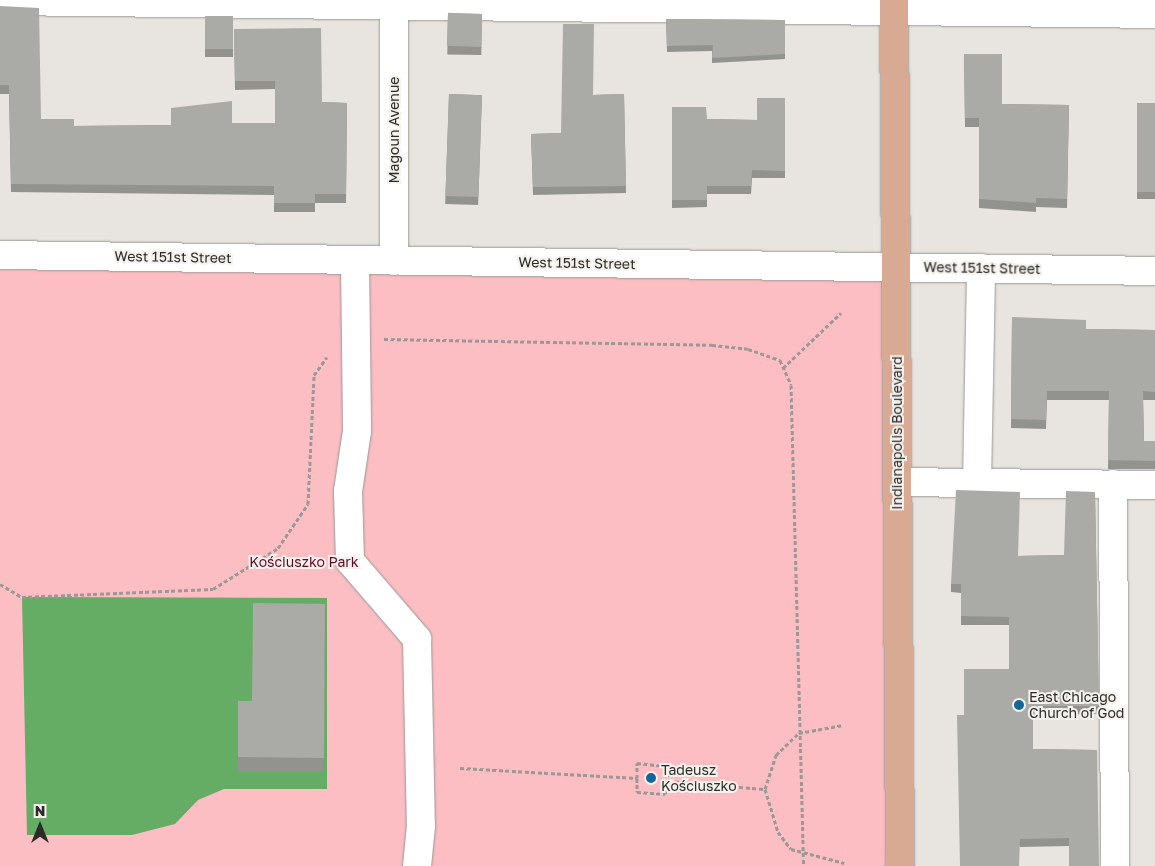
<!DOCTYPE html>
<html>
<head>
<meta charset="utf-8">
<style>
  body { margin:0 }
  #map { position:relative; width:1155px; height:866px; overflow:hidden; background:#e8e5e0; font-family:"Golos Text",sans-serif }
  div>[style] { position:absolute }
  .green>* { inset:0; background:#fcbec3; transform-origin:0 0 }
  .water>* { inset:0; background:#65ac65 }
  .path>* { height:3px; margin-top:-1.5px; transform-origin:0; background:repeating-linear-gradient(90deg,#9b9895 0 4px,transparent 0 6.5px) }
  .roads { filter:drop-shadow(0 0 1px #9b9994) drop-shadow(0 0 1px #9b9994) }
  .minor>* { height:28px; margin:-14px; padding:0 14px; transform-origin:14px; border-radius:14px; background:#fff }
  .major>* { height:28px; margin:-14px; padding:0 14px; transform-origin:14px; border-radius:14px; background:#d8aa93 }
  .wall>* { inset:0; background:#92938f; transform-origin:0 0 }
  .building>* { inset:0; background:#aaaba6; transform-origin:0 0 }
  .dots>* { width:14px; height:14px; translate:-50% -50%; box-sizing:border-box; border:2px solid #f5f2ee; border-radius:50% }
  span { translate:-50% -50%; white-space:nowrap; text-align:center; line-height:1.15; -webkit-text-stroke:4px #f5f2ee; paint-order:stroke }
  .street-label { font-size:14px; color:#2c2b29 }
  .park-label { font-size:14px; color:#650822 }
  .poi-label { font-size:14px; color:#2c2b29 }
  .left { translate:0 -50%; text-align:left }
  .north { position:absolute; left:15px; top:801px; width:50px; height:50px; -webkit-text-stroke:4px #f5f2ee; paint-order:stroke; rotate:0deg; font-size:14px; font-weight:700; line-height:20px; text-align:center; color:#2c2b29 }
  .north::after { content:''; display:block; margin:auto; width:18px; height:22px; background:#2c2b29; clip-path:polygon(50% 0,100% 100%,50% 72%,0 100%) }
</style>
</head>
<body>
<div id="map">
  <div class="green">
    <i style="left:0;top:255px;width:896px;height:611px;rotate:1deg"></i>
  </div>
  <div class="water">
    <i style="clip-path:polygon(22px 597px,327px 598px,327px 789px,224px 789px,198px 800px,175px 824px,132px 835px,27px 835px)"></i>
  </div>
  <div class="path">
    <i style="left:384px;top:339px;width:328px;rotate:1deg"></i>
    <i style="left:712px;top:345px;width:36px;rotate:6deg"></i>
    <i style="left:748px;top:349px;width:34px;rotate:19deg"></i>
    <i style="left:780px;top:360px;width:27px;rotate:66deg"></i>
    <i style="left:791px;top:385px;width:481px;rotate:88.5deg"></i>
    <i style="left:783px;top:368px;width:80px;rotate:-43.5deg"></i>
    <i style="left:0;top:584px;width:26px;rotate:31deg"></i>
    <i style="left:22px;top:597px;width:191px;rotate:-2.4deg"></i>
    <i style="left:213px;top:589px;width:77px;rotate:-32.2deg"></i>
    <i style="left:278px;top:548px;width:53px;rotate:-55.7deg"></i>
    <i style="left:308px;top:504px;width:129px;rotate:-87.3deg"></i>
    <i style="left:314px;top:375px;width:22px;rotate:-54deg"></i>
    <i style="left:460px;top:768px;width:177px;rotate:3.2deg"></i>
    <i style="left:637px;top:778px;width:15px;rotate:-90deg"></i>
    <i style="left:637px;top:763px;width:30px;rotate:6deg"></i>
    <i style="left:667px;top:766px;width:15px;rotate:86deg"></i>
    <i style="left:668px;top:781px;width:97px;rotate:4.7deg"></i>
    <i style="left:765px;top:789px;width:36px;rotate:-72deg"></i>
    <i style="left:776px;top:755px;width:32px;rotate:-44deg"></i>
    <i style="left:799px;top:733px;width:45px;rotate:-10.3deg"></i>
    <i style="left:637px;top:778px;width:14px;rotate:90deg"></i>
    <i style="left:637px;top:792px;width:28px;rotate:4deg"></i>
    <i style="left:665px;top:794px;width:13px;rotate:-77deg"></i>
    <i style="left:765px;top:789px;width:45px;rotate:73.2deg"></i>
    <i style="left:778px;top:832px;width:21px;rotate:53deg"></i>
    <i style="left:791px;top:849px;width:55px;rotate:14.8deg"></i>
  </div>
  <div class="roads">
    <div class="minor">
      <i style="left:394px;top:0;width:261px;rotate:90deg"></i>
      <i style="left:0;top:1px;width:1155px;rotate:0.64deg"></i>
      <i style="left:0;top:255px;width:1155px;rotate:0.79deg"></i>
      <i style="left:355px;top:260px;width:171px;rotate:89.3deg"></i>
      <i style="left:357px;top:431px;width:61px;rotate:98.5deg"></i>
      <i style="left:348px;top:491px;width:70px;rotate:88.4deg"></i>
      <i style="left:350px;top:561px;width:103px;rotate:49.3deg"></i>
      <i style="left:417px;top:639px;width:187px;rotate:88.8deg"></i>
      <i style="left:421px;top:826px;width:40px;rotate:95.7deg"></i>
      <i style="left:897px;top:482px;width:258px;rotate:0.7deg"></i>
      <i style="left:977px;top:483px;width:215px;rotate:-88.9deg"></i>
      <i style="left:1113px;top:484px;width:382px;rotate:89.7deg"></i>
    </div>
    <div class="major">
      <i style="left:894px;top:0;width:866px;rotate:89.6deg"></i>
    </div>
  </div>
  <div class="wall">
    <i style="clip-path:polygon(0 6px,41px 119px,74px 126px,171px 125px,232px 123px,275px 123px,275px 89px,235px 90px,234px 29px,322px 102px,347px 103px,346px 203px,315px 203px,315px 212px,274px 212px,274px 195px,11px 192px,9px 94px,0 94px)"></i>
    <i style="left:482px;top:14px;width:41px;height:34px;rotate:91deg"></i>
    <i style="left:205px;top:16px;width:28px;height:41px"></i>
    <i style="clip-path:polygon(666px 19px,785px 20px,785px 59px,712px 63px,712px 51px,667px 52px)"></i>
    <i style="clip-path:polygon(964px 54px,1002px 104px,1069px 105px,1067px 208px,1036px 207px,1036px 212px,979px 208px,979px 127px,965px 127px)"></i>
    <i style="left:449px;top:94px;width:33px;height:110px;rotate:2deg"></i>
    <i style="clip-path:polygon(624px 94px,626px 193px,533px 195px,531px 134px,561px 133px,593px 95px)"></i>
    <i style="clip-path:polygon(785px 98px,785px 178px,752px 178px,751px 194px,707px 194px,707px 207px,672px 208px,672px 107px,707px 119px,757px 120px)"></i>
    <i style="left:1137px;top:103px;width:18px;height:96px"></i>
    <i style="clip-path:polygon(1012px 317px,1086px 329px,1155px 330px,1155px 400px,1143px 400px,1144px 441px,1155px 441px,1155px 469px,1108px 469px,1109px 400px,1047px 400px,1046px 429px,1011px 428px)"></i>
    <i style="clip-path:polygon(1095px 492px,1099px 714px,1033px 715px,1033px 749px,1097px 750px,1069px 846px,1020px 847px,964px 715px,1009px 669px,1009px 625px,961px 625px,961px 593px,951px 592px,951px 584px,1018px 556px,1064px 555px)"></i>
    <i style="clip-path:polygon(325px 604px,324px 772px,238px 772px,238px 701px,252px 701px)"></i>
  </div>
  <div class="building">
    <i style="clip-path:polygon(0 6px,39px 8px,41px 119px,74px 119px,74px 126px,171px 125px,171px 108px,232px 101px,232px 123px,275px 123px,275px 81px,235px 81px,234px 29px,321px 28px,322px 102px,347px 103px,346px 194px,315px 194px,315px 203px,274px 203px,274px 186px,11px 184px,9px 85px,0 85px)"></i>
    <i style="left:482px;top:14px;width:33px;height:34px;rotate:92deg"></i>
    <i style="left:205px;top:16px;width:28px;height:33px"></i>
    <i style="clip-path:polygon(666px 19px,785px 20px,785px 54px,712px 58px,713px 45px,667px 46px)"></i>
    <i style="clip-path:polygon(563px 24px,594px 24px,593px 95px,624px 94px,626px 186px,533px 187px,531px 134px,561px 133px)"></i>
    <i style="clip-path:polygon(964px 54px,1002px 54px,1002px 104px,1069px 105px,1067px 199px,1036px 198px,1036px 203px,979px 199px,979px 118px,965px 118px)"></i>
    <i style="left:449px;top:94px;width:33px;height:102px;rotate:2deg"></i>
    <i style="clip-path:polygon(757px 98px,785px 98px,785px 171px,752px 170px,751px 186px,707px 186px,707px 200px,672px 200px,672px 107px,706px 107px,707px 119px,757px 120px)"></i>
    <i style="left:1137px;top:103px;width:18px;height:89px"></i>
    <i style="clip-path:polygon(1012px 317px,1086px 320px,1086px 329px,1155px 330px,1155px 392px,1143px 391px,1144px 441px,1155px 441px,1155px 461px,1108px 460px,1109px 391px,1047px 391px,1046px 420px,1011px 419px)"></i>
    <i style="clip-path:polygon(956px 490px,1020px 492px,1018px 556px,1064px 555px,1066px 491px,1095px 492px,1099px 706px,1033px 706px,1033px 749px,1097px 750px,1099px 866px,1069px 866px,1069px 838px,1020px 839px,1019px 866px,960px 866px,957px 715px,964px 715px,964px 669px,1009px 669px,1009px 617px,961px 616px,961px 584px,951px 584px)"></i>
    <i style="clip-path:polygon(253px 603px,325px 604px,324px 758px,238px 757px,238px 701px,252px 701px)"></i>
  </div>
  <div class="dots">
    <i style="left:1019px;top:705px;background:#156698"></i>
    <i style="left:651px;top:778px;background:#156698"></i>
  </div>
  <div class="street-label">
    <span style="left:394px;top:130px;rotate:-90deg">Magoun Avenue</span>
    <span style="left:173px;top:257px;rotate:1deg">West 151st Street</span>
    <span style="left:577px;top:263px;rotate:1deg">West 151st Street</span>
    <span style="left:982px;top:268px;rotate:1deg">West 151st Street</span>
    <span style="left:897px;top:433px;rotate:-90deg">Indianapolis Boulevard</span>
  </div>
  <div class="park-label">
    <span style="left:304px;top:562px">Kościuszko Park</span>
  </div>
  <div class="poi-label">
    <span class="left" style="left:1029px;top:705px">East Chicago<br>Church of God</span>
    <span class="left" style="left:661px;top:778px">Tadeusz<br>Kościuszko</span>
  </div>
  <div class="north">N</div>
</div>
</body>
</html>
